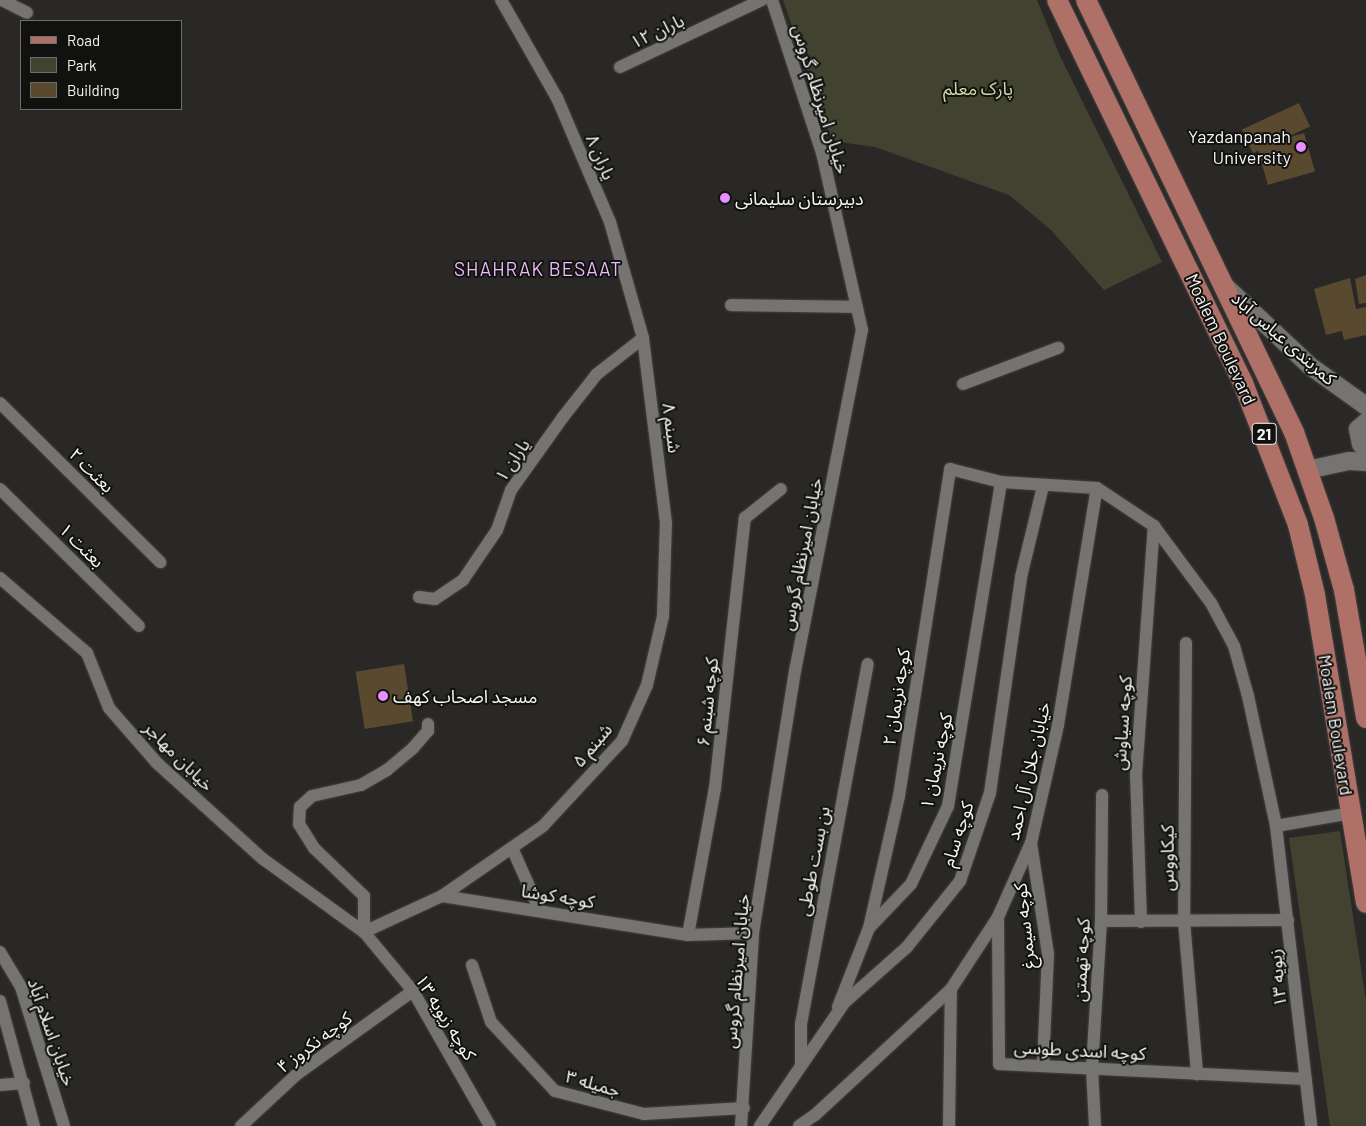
<!DOCTYPE html>
<html>
<head>
<meta charset="utf-8">
<style>
  body { margin:0 }
  #map { position:relative; width:1366px; height:1126px; overflow:hidden; background:#292826; font-family:Barlow,"Noto Sans Arabic",sans-serif }
  div>[style] { position:absolute }
  .green>* { inset:0; background:#414330 }
  .building>* { inset:0; background:#59492e; transform-origin:0 0 }
  .roads { filter:drop-shadow(0 0 1px #444341) drop-shadow(0 0 1px #444341) }
  .street>* { height:12px; margin:-6px; padding:0 6px; transform-origin:6px; border-radius:6px; background:#757471 }
  .secondary>* { height:18px; margin:-9px; padding:0 9px; transform-origin:9px; border-radius:9px; background:#757471 }
  .primary>* { height:20px; margin:-10px; padding:0 10px; transform-origin:10px; border-radius:10px; background:#af7167 }
  .dots>* { width:14px; height:14px; translate:-50% -50%; box-sizing:border-box; border:2px solid #111110; border-radius:50% }
  span { translate:-50% -50%; white-space:nowrap; text-align:center; line-height:1.15; -webkit-text-stroke:4px #111110; paint-order:stroke }
  .shield-label span { padding:1px 4px; background:#111110; border:1px solid; border-radius:4px; -webkit-text-stroke-width:0 }
  .shield-label { font-size:16px; color:#f5f5f3; font-weight:700 }
  .street-label { font-size:18px; color:#f5f5f3 }
  .park-label { font-size:18px; color:#d3daa0 }
  .poi-label { font-size:18px; color:#f5f5f3 }
  .right { translate:-100% -50%; text-align:right }
  .left { translate:0 -50%; text-align:left }
  .neighbourhood-label { font-size:19px; color:#edbcfa; letter-spacing:1px }
  .legend { position:absolute; left:20px; top:20px; width:162px; height:90px; box-sizing:border-box; background:#111110; border:1px solid #6c6c6b; margin:0; padding:6px 9px; list-style:none; font-size:15px; color:#f5f5f3 }
  .legend li { display:flex; align-items:center; gap:10px; height:25px }
  .legend b { width:25px; border:1px solid #6c6c6b }
</style>
</head>
<body>
<div id="map">
  <div class="green">
    <i style="clip-path:polygon(783px 0,1037px 0,1060px 56px,1162px 262px,1104px 290px,1051px 230px,1009px 195px,875px 147px,832px 141px)"></i>
    <i style="clip-path:polygon(1340px 831px,1366px 1001px,1366px 1126px,1330px 1126px,1289px 838px)"></i>
  </div>
  <div class="building">
    <i style="left:1299px;top:103px;width:26px;height:63px;rotate:65deg"></i>
    <i style="left:1304px;top:133px;width:40px;height:49px;rotate:74deg"></i>
    <i style="clip-path:polygon(1366px 275px,1366px 303px,1359px 304px,1355px 279px)"></i>
    <i style="clip-path:polygon(1350px 278px,1356px 309px,1366px 307px,1366px 335px,1344px 340px,1342px 331px,1326px 335px,1314px 289px)"></i>
    <i style="left:404px;top:664px;width:58px;height:49px;rotate:81deg"></i>
  </div>
  <div class="roads">
    <div class="street">
      <i style="left:2px;top:0;width:28px;rotate:27deg"></i>
      <i style="left:620px;top:67px;width:157px;rotate:-25.3deg"></i>
      <i style="left:731px;top:305px;width:126px;rotate:0.9deg"></i>
      <i style="left:963px;top:384px;width:102px;rotate:-20.8deg"></i>
      <i style="left:0;top:403px;width:226px;rotate:44.8deg"></i>
      <i style="left:0;top:489px;width:195px;rotate:44.6deg"></i>
      <i style="left:0;top:578px;width:115px;rotate:40.8deg"></i>
      <i style="left:87px;top:653px;width:59px;rotate:68.2deg"></i>
      <i style="left:109px;top:708px;width:73px;rotate:48.9deg"></i>
      <i style="left:157px;top:763px;width:143px;rotate:42.2deg"></i>
      <i style="left:263px;top:859px;width:125px;rotate:35.9deg"></i>
      <i style="left:364px;top:932px;width:77px;rotate:50.3deg"></i>
      <i style="left:413px;top:991px;width:155px;rotate:60.3deg"></i>
      <i style="left:419px;top:597px;width:16px;rotate:7deg"></i>
      <i style="left:435px;top:599px;width:34px;rotate:-34deg"></i>
      <i style="left:463px;top:580px;width:60px;rotate:-55.8deg"></i>
      <i style="left:497px;top:530px;width:42px;rotate:-70.7deg"></i>
      <i style="left:511px;top:490px;width:90px;rotate:-54.5deg"></i>
      <i style="left:563px;top:417px;width:55px;rotate:-51.7deg"></i>
      <i style="left:597px;top:374px;width:58px;rotate:-38deg"></i>
      <i style="left:1186px;top:643px;width:278px;rotate:90.4deg"></i>
      <i style="left:1184px;top:921px;width:154px;rotate:85.1deg"></i>
      <i style="left:1276px;top:826px;width:76px;rotate:-9.8deg"></i>
      <i style="left:1031px;top:843px;width:112px;rotate:81.3deg"></i>
      <i style="left:1048px;top:954px;width:111px;rotate:92.6deg"></i>
      <i style="left:512px;top:848px;width:69px;rotate:66deg"></i>
      <i style="left:442px;top:896px;width:123px;rotate:-34.7deg"></i>
      <i style="left:543px;top:826px;width:116px;rotate:-47.1deg"></i>
      <i style="left:622px;top:741px;width:61px;rotate:-65.9deg"></i>
      <i style="left:647px;top:685px;width:71px;rotate:-76.9deg"></i>
      <i style="left:663px;top:616px;width:93px;rotate:-88.2deg"></i>
      <i style="left:666px;top:523px;width:186px;rotate:-97.1deg"></i>
      <i style="left:643px;top:338px;width:121px;rotate:-105.9deg"></i>
      <i style="left:610px;top:222px;width:135px;rotate:-113.1deg"></i>
      <i style="left:557px;top:98px;width:113px;rotate:-119.7deg"></i>
      <i style="left:998px;top:917px;width:147px;rotate:89.6deg"></i>
      <i style="left:999px;top:1064px;width:307px;rotate:2.8deg"></i>
      <i style="left:1101px;top:921px;width:187px;rotate:-0.3deg"></i>
      <i style="left:1141px;top:922px;width:147px;rotate:-91.9deg"></i>
      <i style="left:1136px;top:775px;width:250px;rotate:-85.9deg"></i>
      <i style="left:869px;top:928px;width:135px;rotate:-77.2deg"></i>
      <i style="left:899px;top:796px;width:331px;rotate:-81.1deg"></i>
      <i style="left:950px;top:469px;width:53px;rotate:14.3deg"></i>
      <i style="left:1001px;top:482px;width:96px;rotate:3.6deg"></i>
      <i style="left:1097px;top:488px;width:69px;rotate:33.7deg"></i>
      <i style="left:1154px;top:526px;width:96px;rotate:53.5deg"></i>
      <i style="left:1211px;top:603px;width:49px;rotate:61.9deg"></i>
      <i style="left:1234px;top:646px;width:52px;rotate:74.4deg"></i>
      <i style="left:1248px;top:696px;width:133px;rotate:77.8deg"></i>
      <i style="left:1276px;top:826px;width:302px;rotate:83.3deg"></i>
      <i style="left:364px;top:932px;width:86px;rotate:-24.8deg"></i>
      <i style="left:442px;top:896px;width:249px;rotate:9deg"></i>
      <i style="left:688px;top:935px;width:65px;rotate:-1.8deg"></i>
      <i style="left:364px;top:932px;width:36px;rotate:-90deg"></i>
      <i style="left:364px;top:896px;width:69px;rotate:-136.2deg"></i>
      <i style="left:314px;top:848px;width:28px;rotate:-122deg"></i>
      <i style="left:299px;top:824px;width:17px;rotate:-87deg"></i>
      <i style="left:300px;top:807px;width:16px;rotate:-43deg"></i>
      <i style="left:312px;top:796px;width:50px;rotate:-12.7deg"></i>
      <i style="left:361px;top:785px;width:30px;rotate:-30deg"></i>
      <i style="left:387px;top:770px;width:34px;rotate:-40deg"></i>
      <i style="left:413px;top:748px;width:23px;rotate:-49deg"></i>
      <i style="left:428px;top:731px;width:7px;rotate:-90deg"></i>
      <i style="left:688px;top:935px;width:149px;rotate:-79.6deg"></i>
      <i style="left:715px;top:788px;width:272px;rotate:-83.7deg"></i>
      <i style="left:745px;top:518px;width:46px;rotate:-38.9deg"></i>
      <i style="left:0;top:952px;width:41px;rotate:59deg"></i>
      <i style="left:21px;top:987px;width:145px;rotate:72.8deg"></i>
      <i style="left:472px;top:965px;width:60px;rotate:71.6deg"></i>
      <i style="left:491px;top:1022px;width:94px;rotate:47.2deg"></i>
      <i style="left:555px;top:1091px;width:92px;rotate:14.5deg"></i>
      <i style="left:644px;top:1114px;width:100px;rotate:-3.4deg"></i>
      <i style="left:0;top:1001px;width:130px;rotate:74.8deg"></i>
      <i style="left:838px;top:1007px;width:85px;rotate:-68.6deg"></i>
      <i style="left:869px;top:928px;width:61px;rotate:-46.3deg"></i>
      <i style="left:911px;top:884px;width:86px;rotate:-64.6deg"></i>
      <i style="left:948px;top:806px;width:328px;rotate:-80.7deg"></i>
      <i style="left:801px;top:1064px;width:40px;rotate:-90deg"></i>
      <i style="left:801px;top:1024px;width:366px;rotate:-79.5deg"></i>
      <i style="left:0;top:1085px;width:24px;rotate:-5deg"></i>
      <i style="left:241px;top:1126px;width:75px;rotate:-42.8deg"></i>
      <i style="left:296px;top:1075px;width:144px;rotate:-35.7deg"></i>
      <i style="left:741px;top:1126px;width:193px;rotate:-86.4deg"></i>
      <i style="left:753px;top:933px;width:265px;rotate:-80.9deg"></i>
      <i style="left:795px;top:671px;width:348px;rotate:-78.9deg"></i>
      <i style="left:862px;top:330px;width:181px;rotate:-102.7deg"></i>
      <i style="left:822px;top:153px;width:161px;rotate:-108.1deg"></i>
      <i style="left:760px;top:1126px;width:150px;rotate:-55.6deg"></i>
      <i style="left:845px;top:1002px;width:83px;rotate:-41.6deg"></i>
      <i style="left:907px;top:947px;width:85px;rotate:-51.2deg"></i>
      <i style="left:960px;top:881px;width:93px;rotate:-71.2deg"></i>
      <i style="left:990px;top:793px;width:218px;rotate:-81.8deg"></i>
      <i style="left:1021px;top:577px;width:94px;rotate:-76.4deg"></i>
      <i style="left:799px;top:1126px;width:19px;rotate:-35deg"></i>
      <i style="left:815px;top:1115px;width:185px;rotate:-42.8deg"></i>
      <i style="left:951px;top:989px;width:86px;rotate:-56.9deg"></i>
      <i style="left:998px;top:917px;width:81px;rotate:-66deg"></i>
      <i style="left:1031px;top:843px;width:121px;rotate:-77.1deg"></i>
      <i style="left:1058px;top:725px;width:240px;rotate:-80.7deg"></i>
      <i style="left:949px;top:1126px;width:137px;rotate:-89.2deg"></i>
      <i style="left:1095px;top:1126px;width:58px;rotate:-93deg"></i>
      <i style="left:1092px;top:1068px;width:147px;rotate:-86.5deg"></i>
      <i style="left:1101px;top:921px;width:126px;rotate:-89.5deg"></i>
    </div>
    <div class="secondary">
      <i style="left:1226px;top:287px;width:115px;rotate:43.2deg"></i>
      <i style="left:1310px;top:366px;width:69px;rotate:35.5deg"></i>
      <i style="left:1366px;top:422px;width:11px;rotate:139deg"></i>
      <i style="left:1358px;top:429px;width:15px;rotate:79deg"></i>
      <i style="left:1361px;top:444px;width:8px;rotate:50deg"></i>
      <i style="left:1307px;top:470px;width:43px;rotate:-12.1deg"></i>
      <i style="left:1349px;top:461px;width:17px;rotate:3deg"></i>
    </div>
    <div class="primary">
      <i style="left:1057px;top:0;width:426px;rotate:64.1deg"></i>
      <i style="left:1243px;top:383px;width:152px;rotate:68.8deg"></i>
      <i style="left:1298px;top:525px;width:72px;rotate:76.3deg"></i>
      <i style="left:1315px;top:595px;width:312px;rotate:80.6deg"></i>
      <i style="left:1086px;top:0;width:479px;rotate:64.3deg"></i>
      <i style="left:1294px;top:432px;width:91px;rotate:70.8deg"></i>
      <i style="left:1324px;top:518px;width:75px;rotate:74.5deg"></i>
      <i style="left:1344px;top:590px;width:130px;rotate:80.2deg"></i>
    </div>
  </div>
  <div class="dots">
    <i style="left:1301px;top:147px;background:#e88eff"></i>
    <i style="left:725px;top:198px;background:#e88eff"></i>
    <i style="left:383px;top:696px;background:#e88eff"></i>
  </div>
  <div class="shield-label">
    <span style="left:1264px;top:434px">21</span>
  </div>
  <div class="street-label">
    <span style="left:657px;top:31px;rotate:-25deg">باران ۱۲</span>
    <span style="left:821px;top:99px;rotate:73deg">خیابان امیرنظام گروس</span>
    <span style="left:601px;top:157px;rotate:67deg">یاران ۸</span>
    <span style="left:1284px;top:338px;rotate:41deg">کمربندی عباس آباد</span>
    <span style="left:1221px;top:339px;rotate:65deg">Moalem Boulevard</span>
    <span style="left:672px;top:428px;rotate:83deg">شبنم ۸</span>
    <span style="left:512px;top:460px;rotate:-56deg">یاران ۱</span>
    <span style="left:92px;top:470px;rotate:45deg">بعثت ۲</span>
    <span style="left:82px;top:545px;rotate:45deg">بعثت ۱</span>
    <span style="left:801px;top:554px;rotate:-79deg">خیابان امیرنظام گروس</span>
    <span style="left:896px;top:697px;rotate:-81deg">کوچه نریمان ۲</span>
    <span style="left:707px;top:702px;rotate:-84deg">کوچه شبنم ۶</span>
    <span style="left:1122px;top:723px;rotate:-86deg">کوچه سیاوش</span>
    <span style="left:1336px;top:725px;rotate:81deg">Moalem Boulevard</span>
    <span style="left:592px;top:745px;rotate:-50deg">شبنم ۵</span>
    <span style="left:179px;top:756px;rotate:45deg">خیابان مهاجر</span>
    <span style="left:936px;top:761px;rotate:-78deg">کوچه نریمان ۱</span>
    <span style="left:1028px;top:771px;rotate:-77deg">خیابان جلال آل احمد</span>
    <span style="left:957px;top:834px;rotate:-72deg">کوچه سام</span>
    <span style="left:1167px;top:858px;rotate:-90deg">کیکاووس</span>
    <span style="left:813px;top:861px;rotate:-79deg">بن بست طوطی</span>
    <span style="left:558px;top:896px;rotate:9deg">کوچه کوشا</span>
    <span style="left:1024px;top:926px;rotate:-96deg">کوچه سیمرغ</span>
    <span style="left:1081px;top:960px;rotate:-87deg">کوچه تهمتن</span>
    <span style="left:736px;top:971px;rotate:-85deg">خیابان امیرنظام گروس</span>
    <span style="left:1277px;top:978px;rotate:-96deg">زیویه ۱۳</span>
    <span style="left:446px;top:1017px;rotate:58deg">کوچه زیویه ۱۳</span>
    <span style="left:52px;top:1032px;rotate:71deg">خیابان اسلام آباد</span>
    <span style="left:314px;top:1042px;rotate:-37deg">کوچه نکروز ۴</span>
    <span style="left:1080px;top:1050px;rotate:3deg">کوچه اسدی طوسی</span>
    <span style="left:593px;top:1083px;rotate:16deg">جمیله ۳</span>
  </div>
  <div class="park-label">
    <span style="left:978px;top:88px">پارک معلم</span>
  </div>
  <div class="poi-label">
    <span class="right" style="left:1291px;top:147px">Yazdanpanah<br>University</span>
    <span class="left" style="left:735px;top:198px">دبیرستان سلیمانی</span>
    <span class="left" style="left:393px;top:696px">مسجد اصحاب کهف</span>
  </div>
  <div class="neighbourhood-label">
    <span style="left:538px;top:269px">SHAHRAK BESAAT</span>
  </div>
  <ul class="legend">
  <li><b style="height:6px;background:#af7167"></b>Road</li>
  <li><b style="height:14px;background:#414330"></b>Park</li>
  <li><b style="height:14px;background:#59492e"></b>Building</li>
  </ul>
</div>
</body>
</html>
